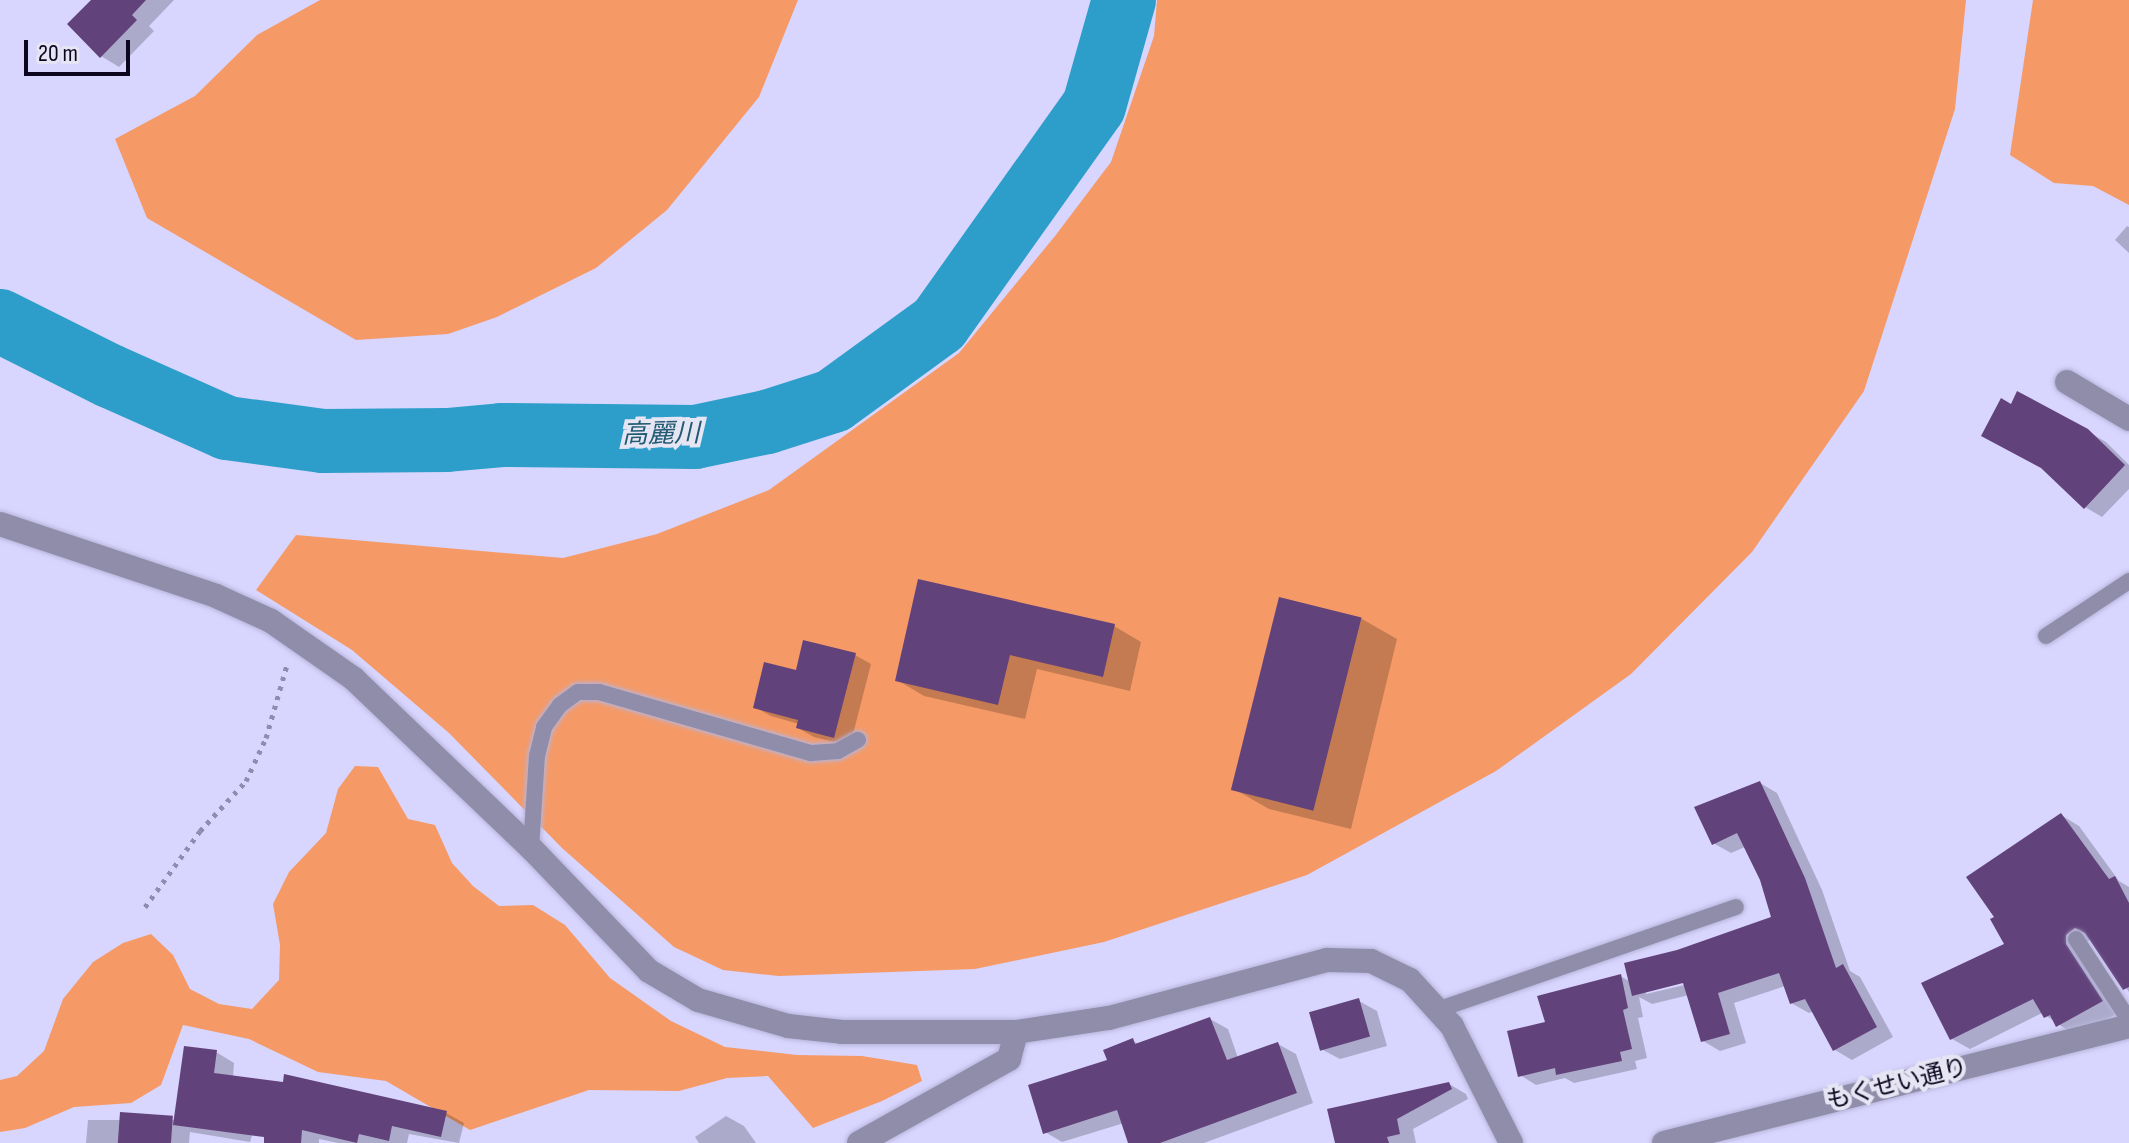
<!DOCTYPE html>
<html>
<head>
<meta charset="utf-8">
<style>
  body { margin:0 }
  #map { position:relative; width:2129px; height:1143px; overflow:hidden; background:#d8d5fe; font-family:"Sofia Sans Condensed","Noto Sans JP",sans-serif }
  div>[style] { position:absolute }
  .green>* { inset:0; background:#f59a67 }
  .shadow>* { inset:0; background:#0003 }
  .river>* { height:64px; margin:-32px; padding:0 32px; transform-origin:32px; border-radius:32px; background:#2d9eca }
  .building>* { inset:0; background:#62427a; transform-origin:0 0 }
  .path>* { height:5px; margin-top:-2.5px; transform-origin:0; background:repeating-linear-gradient(90deg,#908caf 0 4px,transparent 0 10px) }
  .roads { filter:drop-shadow(0 0 2px #b7b4da) drop-shadow(0 0 2px #b7b4da) }
  .lane>* { height:16px; margin:-8px; padding:0 8px; transform-origin:8px; border-radius:8px; background:#8f8daa }
  .street>* { height:24px; margin:-12px; padding:0 12px; transform-origin:12px; border-radius:12px; background:#8f8daa }
  span { translate:-50% -50%; white-space:nowrap; text-align:center; line-height:1.15; -webkit-text-stroke:8px #e6e5f4; paint-order:stroke }
  .street-label { font-size:24px; color:#0c071e }
  .water-label { font-size:26px; color:#215a71; font-style:italic }
  .scale { position:absolute; left:24px; top:40px; width:106px; height:36px; box-sizing:border-box; border:4px solid #0c071e; border-top:0; padding-left:10px; font-size:24px; line-height:28px; white-space:nowrap; color:#0c071e; -webkit-text-stroke:6px #e6e5f4; paint-order:stroke }
</style>
</head>
<body>
<div id="map">
  <div class="green">
    <i style="clip-path:polygon(320px 0,798px 0,759px 97px,667px 210px,596px 268px,497px 317px,448px 334px,356px 340px,147px 218px,115px 139px,195px 96px,257px 35px)"></i>
    <i style="clip-path:polygon(1157px 0,1966px 0,1955px 109px,1864px 391px,1752px 552px,1631px 674px,1496px 771px,1307px 875px,1104px 942px,975px 969px,779px 976px,723px 970px,674px 947px,562px 848px,449px 733px,352px 650px,256px 590px,296px 535px,563px 558px,657px 534px,769px 490px,959px 353px,1055px 236px,1111px 162px,1154px 36px)"></i>
    <i style="clip-path:polygon(2033px 0,2129px 0,2129px 205px,2093px 186px,2054px 183px,2010px 155px)"></i>
    <i style="clip-path:polygon(355px 766px,378px 767px,408px 819px,435px 825px,452px 863px,473px 886px,499px 906px,533px 905px,565px 925px,610px 978px,671px 1021px,725px 1047px,797px 1055px,862px 1056px,917px 1065px,922px 1081px,882px 1101px,813px 1128px,768px 1076px,727px 1078px,679px 1091px,589px 1090px,470px 1130px,386px 1081px,318px 1072px,249px 1039px,183px 1025px,161px 1085px,131px 1103px,74px 1107px,25px 1128px,0 1132px,0 1080px,17px 1076px,44px 1051px,63px 999px,93px 962px,123px 943px,151px 934px,173px 955px,190px 989px,219px 1004px,252px 1009px,279px 980px,280px 945px,273px 904px,289px 872px,326px 833px,338px 789px)"></i>
  </div>
  <div class="shadow">
    <i style="clip-path:polygon(94px 0,174px 0,149px 26px,154px 31px,119px 67px,101px 56px)"></i>
    <i style="clip-path:polygon(2127px 226px,2129px 227px,2129px 253px,2115px 240px)"></i>
    <i style="clip-path:polygon(2087px 431px,2106px 442px,2129px 465px,2129px 489px,2102px 517px,2085px 507px)"></i>
    <i style="clip-path:polygon(1280px 599px,1362px 619px,1397px 639px,1351px 829px,1269px 809px,1234px 789px)"></i>
    <i style="clip-path:polygon(1114px 626px,1141px 642px,1130px 691px,1037px 669px,1025px 719px,924px 696px,897px 680px)"></i>
    <i style="clip-path:polygon(855px 655px,871px 664px,850px 746px,814px 737px,798px 728px,799px 724px,771px 716px,755px 707px,798px 672px)"></i>
    <i style="clip-path:polygon(evenodd,1760px 783px,1777px 793px,1822px 890px,1850px 971px,1860px 977px,1893px 1037px,1852px 1060px,1835px 1050px,1814px 1011px,1809px 1013px,1791px 1003px,1785px 986px,1734px 1003px,1746px 1043px,1720px 1051px,1703px 1041px,1689px 995px,1652px 1004px,1639px 997px,1643px 1017px,1638px 1018px,1647px 1058px,1635px 1061px,1637px 1069px,1574px 1083px,1565px 1078px,1536px 1085px,1520px 1075px,1548px 1024px,1620px 976px,1631px 982px,1677px 952px,1774px 918px,1762px 879px,1745px 847px,1731px 853px,1713px 843px,1760px 783px,1692px 979px,1693px 983px,1646px 994px,1646px 990px,1692px 979px)"></i>
    <i style="clip-path:polygon(2061px 815px,2079px 826px,2119px 881px,2129px 887px,2129px 992px,2091px 938px,2084px 946px,2120px 1012px,2076px 1036px,2042px 1013px,1970px 1049px,1952px 1039px,2006px 945px)"></i>
    <i style="clip-path:polygon(1359px 1001px,1377px 1011px,1387px 1046px,1340px 1059px,1321px 1049px)"></i>
    <i style="clip-path:polygon(1210px 1019px,1228px 1029px,1238px 1058px,1278px 1044px,1296px 1054px,1313px 1103px,1204px 1143px,1130px 1143px,1124px 1123px,1062px 1142px,1045px 1132px,1133px 1041px,1140px 1045px)"></i>
    <i style="clip-path:polygon(216px 1052px,234px 1063px,233px 1077px,266px 1089px,250px 1142px,190px 1132px,189px 1143px,86px 1143px,88px 1120px,176px 1120px)"></i>
    <i style="clip-path:polygon(270px 1082px,446px 1113px,464px 1123px,459px 1143px,409px 1134px,407px 1143px,338px 1143px,319px 1139px,319px 1143px,266px 1143px)"></i>
    <i style="clip-path:polygon(1449px 1084px,1466px 1094px,1468px 1099px,1413px 1129px,1416px 1143px,1337px 1143px)"></i>
    <i style="clip-path:polygon(726px 1116px,744px 1126px,756px 1143px,699px 1143px,695px 1137px)"></i>
  </div>
  <div class="river">
    <i style="left:0;top:321px;width:123px;rotate:26.6deg"></i>
    <i style="left:110px;top:376px;width:128px;rotate:24deg"></i>
    <i style="left:227px;top:428px;width:97px;rotate:7.7deg"></i>
    <i style="left:323px;top:441px;width:124px;rotate:-0.5deg"></i>
    <i style="left:447px;top:440px;width:55px;rotate:-5.2deg"></i>
    <i style="left:502px;top:435px;width:193px;rotate:0.6deg"></i>
    <i style="left:695px;top:437px;width:74px;rotate:-11.8deg"></i>
    <i style="left:767px;top:422px;width:69px;rotate:-17.7deg"></i>
    <i style="left:833px;top:401px;width:131px;rotate:-36deg"></i>
    <i style="left:939px;top:324px;width:267px;rotate:-54.6deg"></i>
    <i style="left:1094px;top:106px;width:110px;rotate:-74.2deg"></i>
  </div>
  <div class="building">
    <i style="clip-path:polygon(91px 0,146px 0,132px 15px,137px 20px,100px 58px,67px 24px)"></i>
    <i style="clip-path:polygon(2017px 391px,2088px 429px,2125px 465px,2084px 509px,2041px 468px,1981px 436px,2001px 398px,2011px 404px)"></i>
    <i style="clip-path:polygon(918px 579px,1115px 624px,1103px 677px,1010px 655px,998px 705px,895px 681px)"></i>
    <i style="left:1279px;top:597px;width:85px;height:199px;rotate:14deg"></i>
    <i style="clip-path:polygon(803px 640px,856px 653px,834px 738px,796px 728px,798px 720px,753px 708px,764px 662px,796px 670px)"></i>
    <i style="clip-path:polygon(1760px 781px,1805px 878px,1836px 968px,1843px 964px,1877px 1027px,1833px 1051px,1805px 999px,1790px 1004px,1779px 973px,1718px 993px,1730px 1034px,1701px 1042px,1683px 983px,1632px 996px,1624px 963px,1677px 950px,1771px 917px,1760px 880px,1737px 833px,1712px 845px,1694px 807px)"></i>
    <i style="clip-path:polygon(2061px 813px,2109px 879px,2115px 876px,2129px 903px,2129px 987px,2123px 990px,2085px 933px,2075px 928px,2066px 935px,2066px 944px,2103px 1001px,2056px 1027px,2050px 1015px,2044px 1018px,2033px 999px,1950px 1040px,1921px 983px,2004px 944px,1990px 919px,1994px 917px,1966px 877px)"></i>
    <i style="clip-path:polygon(1621px 974px,1628px 1008px,1623px 1010px,1632px 1049px,1620px 1052px,1622px 1061px,1556px 1075px,1555px 1068px,1518px 1077px,1507px 1031px,1545px 1022px,1537px 996px)"></i>
    <i style="left:1359px;top:998px;width:40px;height:52px;rotate:74deg"></i>
    <i style="clip-path:polygon(1210px 1017px,1227px 1060px,1278px 1042px,1297px 1093px,1160px 1143px,1128px 1143px,1117px 1110px,1043px 1134px,1028px 1085px,1107px 1060px,1103px 1050px,1133px 1038px,1135px 1044px)"></i>
    <i style="clip-path:polygon(184px 1046px,217px 1050px,214px 1073px,283px 1082px,284px 1074px,447px 1111px,441px 1137px,392px 1126px,389px 1141px,359px 1134px,357px 1143px,302px 1130px,301px 1143px,264px 1143px,264px 1137px,173px 1125px)"></i>
    <i style="clip-path:polygon(1449px 1082px,1452px 1089px,1397px 1119px,1400px 1134px,1387px 1137px,1389px 1143px,1335px 1143px,1327px 1109px)"></i>
    <i style="left:120px;top:1112px;width:53px;height:31px;rotate:4deg"></i>
  </div>
  <div class="path">
    <i style="left:145px;top:907px;width:94px;rotate:-54.1deg"></i>
    <i style="left:200px;top:831px;width:68px;rotate:-47.4deg"></i>
    <i style="left:246px;top:781px;width:47px;rotate:-65.1deg"></i>
    <i style="left:266px;top:738px;width:76px;rotate:-74deg"></i>
  </div>
  <div class="roads">
    <div class="lane">
      <i style="left:2046px;top:636px;width:100px;rotate:-33.5deg"></i>
      <i style="left:531px;top:848px;width:92px;rotate:-86.3deg"></i>
      <i style="left:537px;top:756px;width:30px;rotate:-76deg"></i>
      <i style="left:544px;top:727px;width:27px;rotate:-54deg"></i>
      <i style="left:560px;top:705px;width:22px;rotate:-36deg"></i>
      <i style="left:578px;top:692px;width:21px"></i>
      <i style="left:599px;top:692px;width:221px;rotate:16.1deg"></i>
      <i style="left:811px;top:753px;width:27px;rotate:-4deg"></i>
      <i style="left:838px;top:751px;width:23px;rotate:-29deg"></i>
      <i style="left:2076px;top:939px;width:97px;rotate:56.8deg"></i>
      <i style="left:1437px;top:1010px;width:316px;rotate:-19deg"></i>
    </div>
    <div class="street">
      <i style="left:2067px;top:382px;width:72px;rotate:30.8deg"></i>
      <i style="left:0;top:524px;width:228px;rotate:18.4deg"></i>
      <i style="left:216px;top:596px;width:60px;rotate:24.4deg"></i>
      <i style="left:271px;top:621px;width:101px;rotate:34.9deg"></i>
      <i style="left:354px;top:679px;width:245px;rotate:43.7deg"></i>
      <i style="left:531px;top:848px;width:170px;rotate:46.2deg"></i>
      <i style="left:649px;top:971px;width:57px;rotate:30.6deg"></i>
      <i style="left:698px;top:1000px;width:94px;rotate:16.1deg"></i>
      <i style="left:788px;top:1026px;width:54px;rotate:6.3deg"></i>
      <i style="left:842px;top:1032px;width:174px"></i>
      <i style="left:1016px;top:1032px;width:94px;rotate:-8.6deg"></i>
      <i style="left:1109px;top:1018px;width:226px;rotate:-14.9deg"></i>
      <i style="left:1327px;top:960px;width:44px;rotate:1.3deg"></i>
      <i style="left:1371px;top:961px;width:43px;rotate:26deg"></i>
      <i style="left:1410px;top:980px;width:62px;rotate:47.6deg"></i>
      <i style="left:1452px;top:1026px;width:131px;rotate:63.2deg"></i>
      <i style="left:859px;top:1143px;width:172px;rotate:-29.2deg"></i>
      <i style="left:1009px;top:1059px;width:28px;rotate:-75deg"></i>
      <i style="left:1664px;top:1143px;width:479px;rotate:-14.1deg"></i>
    </div>
  </div>
  <div class="street-label">
    <span style="left:1897px;top:1084px;rotate:-14deg">もくせい通り</span>
  </div>
  <div class="water-label">
    <span style="left:661px;top:435px;rotate:-1deg">高麗川</span>
  </div>
  <div class="scale">20 m</div>
</div>
</body>
</html>
